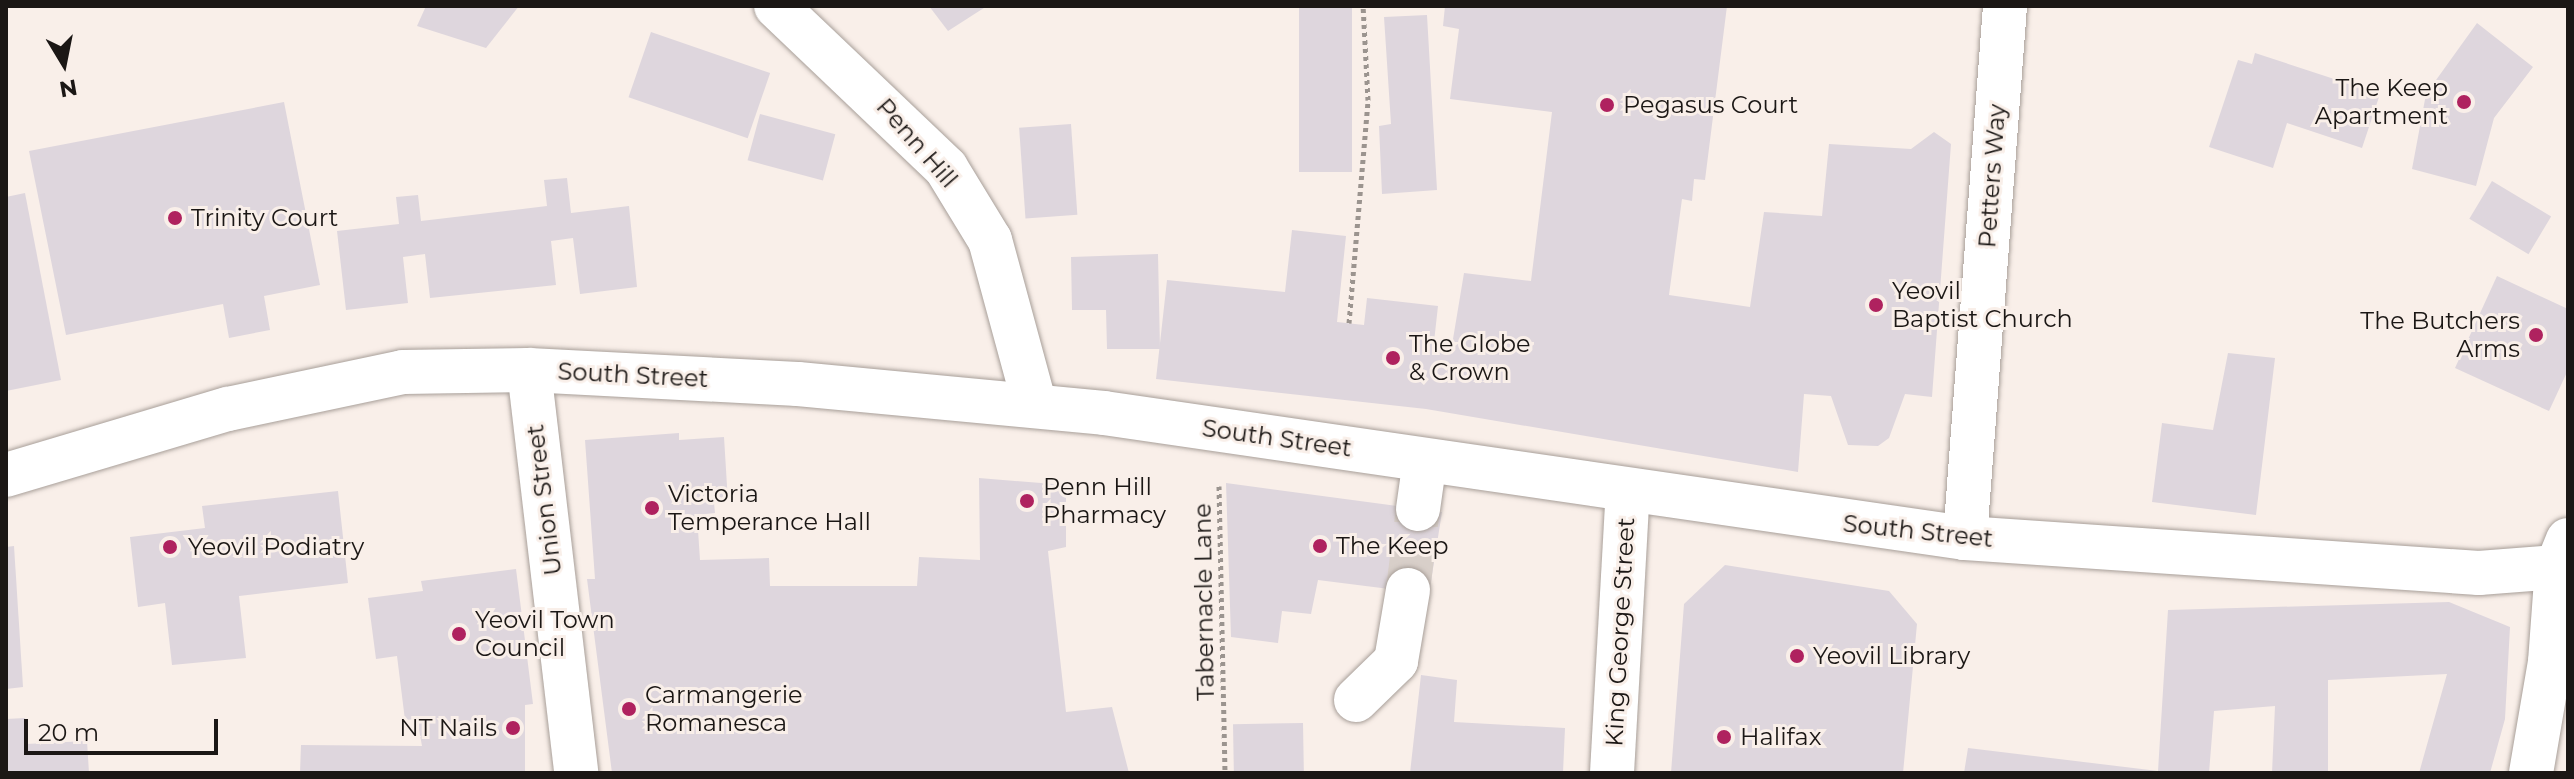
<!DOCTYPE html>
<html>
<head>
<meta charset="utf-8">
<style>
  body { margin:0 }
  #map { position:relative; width:2574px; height:779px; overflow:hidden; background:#f9efe9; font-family:Montserrat,sans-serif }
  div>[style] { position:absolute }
  .building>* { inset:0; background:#ded6dd; transform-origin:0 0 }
  .minor-tunnel>* { height:44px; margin-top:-22px; transform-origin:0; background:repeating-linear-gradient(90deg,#d8cfc9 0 44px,transparent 0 66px) }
  .path>* { height:5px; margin-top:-2.5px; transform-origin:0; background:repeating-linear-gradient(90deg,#9b948f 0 4px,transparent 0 8px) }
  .roads { filter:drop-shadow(0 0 2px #a89f99) drop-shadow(0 0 2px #a89f99) }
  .minor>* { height:44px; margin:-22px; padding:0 22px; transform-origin:22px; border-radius:22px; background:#fff }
  .dots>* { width:22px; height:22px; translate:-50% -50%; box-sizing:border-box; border:4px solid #f9efe9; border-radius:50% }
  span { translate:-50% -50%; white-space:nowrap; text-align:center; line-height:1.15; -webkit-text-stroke:6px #f9efe9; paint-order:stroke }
  .poi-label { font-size:24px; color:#1b1715 }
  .right { translate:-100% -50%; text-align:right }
  .left { translate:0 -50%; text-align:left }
  .street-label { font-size:24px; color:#1b1715 }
  .frame { position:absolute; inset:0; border:8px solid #1b1715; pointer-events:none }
  .north { position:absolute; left:24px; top:24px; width:80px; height:80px; -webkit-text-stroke:6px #f9efe9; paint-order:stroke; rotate:170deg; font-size:22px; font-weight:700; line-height:32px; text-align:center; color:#1b1715 }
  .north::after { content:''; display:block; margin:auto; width:28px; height:36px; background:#1b1715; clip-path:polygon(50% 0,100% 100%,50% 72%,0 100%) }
  .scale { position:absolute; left:24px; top:719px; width:194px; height:36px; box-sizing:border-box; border:4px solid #1b1715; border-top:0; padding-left:10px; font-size:24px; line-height:28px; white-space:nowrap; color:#1b1715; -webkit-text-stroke:6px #f9efe9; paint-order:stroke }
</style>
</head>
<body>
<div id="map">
  <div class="building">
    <i style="clip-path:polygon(426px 6px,519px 6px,486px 48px,417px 26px)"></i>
    <i style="clip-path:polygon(929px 6px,987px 6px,948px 31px)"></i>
    <i style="left:1299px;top:6px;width:53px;height:166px"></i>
    <i style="clip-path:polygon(1445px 6px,1727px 6px,1705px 180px,1694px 179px,1692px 201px,1682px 199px,1669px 295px,1750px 307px,1764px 212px,1822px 216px,1829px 144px,1911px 149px,1934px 132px,1951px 144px,1932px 397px,1905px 394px,1889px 438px,1878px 446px,1848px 445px,1831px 396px,1804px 394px,1798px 472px,1426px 409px,1156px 379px,1167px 280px,1285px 292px,1292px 230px,1346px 236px,1337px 322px,1364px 325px,1367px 298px,1438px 306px,1434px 342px,1452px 345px,1464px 273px,1531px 281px,1552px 112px,1450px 99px,1459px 29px,1443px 26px)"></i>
    <i style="clip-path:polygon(1427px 15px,1437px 190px,1382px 194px,1379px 126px,1391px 124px,1384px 17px)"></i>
    <i style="clip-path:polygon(2477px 23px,2533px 67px,2494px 118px,2476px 186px,2412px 169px,2426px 94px)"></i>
    <i style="left:651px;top:32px;width:126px;height:69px;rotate:19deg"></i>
    <i style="clip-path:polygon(2255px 53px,2380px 94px,2362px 148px,2287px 123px,2273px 168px,2209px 147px,2238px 60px,2252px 64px)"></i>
    <i style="clip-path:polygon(284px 102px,320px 285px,264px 296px,270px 330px,229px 338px,223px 304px,66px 335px,29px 151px)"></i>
    <i style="left:760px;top:114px;width:78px;height:48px;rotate:15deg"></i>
    <i style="left:1071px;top:124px;width:91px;height:52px;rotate:86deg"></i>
    <i style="clip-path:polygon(567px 178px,571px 213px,629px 206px,637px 287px,580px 294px,573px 238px,551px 241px,556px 285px,430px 298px,425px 254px,403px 257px,408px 303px,346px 310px,337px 231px,399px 224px,396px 197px,418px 195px,421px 221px,547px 206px,544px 180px)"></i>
    <i style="left:2492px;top:181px;width:69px;height:44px;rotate:31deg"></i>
    <i style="clip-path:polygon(25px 193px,61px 380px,6px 391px,6px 197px)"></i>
    <i style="clip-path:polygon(1158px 254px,1160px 349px,1107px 349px,1106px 310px,1072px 310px,1071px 257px)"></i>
    <i style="clip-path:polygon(2497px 276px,2568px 309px,2568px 370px,2549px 411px,2455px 368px)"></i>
    <i style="clip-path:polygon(2228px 353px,2275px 358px,2256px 515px,2152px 502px,2162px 423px,2213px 430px)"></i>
    <i style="clip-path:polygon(679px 433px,679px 440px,724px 437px,728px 502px,714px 503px,715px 513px,697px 515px,700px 560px,769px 558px,770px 586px,917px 586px,919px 557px,980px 560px,979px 478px,1066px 485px,1066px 547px,1048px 551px,1066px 712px,1112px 707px,1129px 773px,612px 773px,587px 579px,595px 579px,585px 440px)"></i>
    <i style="clip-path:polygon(1226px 483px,1442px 512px,1429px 594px,1318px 580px,1311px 614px,1282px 611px,1278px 643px,1231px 637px)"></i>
    <i style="clip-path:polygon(338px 491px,348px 583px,239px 596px,246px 658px,172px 665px,165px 603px,138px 607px,130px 537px,205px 528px,202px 506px)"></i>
    <i style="clip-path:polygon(14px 546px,23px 687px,6px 689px,6px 547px)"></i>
    <i style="clip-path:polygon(1725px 565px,1889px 591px,1917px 624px,1903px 773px,1671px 773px,1684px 604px)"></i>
    <i style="clip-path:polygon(516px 569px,533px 704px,525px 705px,525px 773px,300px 773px,301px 745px,422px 746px,417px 719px,405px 720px,397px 656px,376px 659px,368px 598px,423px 591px,421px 581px)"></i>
    <i style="clip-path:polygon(2449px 602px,2510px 627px,2505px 719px,2490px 773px,2419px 773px,2447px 674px,2328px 680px,2328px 773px,2272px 773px,2275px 706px,2214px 711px,2209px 773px,1964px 773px,1968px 748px,2158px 771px,2168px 610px)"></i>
    <i style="clip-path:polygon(1421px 675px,1457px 680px,1454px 722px,1565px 728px,1563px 773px,1410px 773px)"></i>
    <i style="clip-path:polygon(25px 718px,26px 744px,87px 741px,89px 773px,6px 773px,6px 719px)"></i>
    <i style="left:1303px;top:723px;width:50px;height:70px;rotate:89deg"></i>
  </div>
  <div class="minor-tunnel">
    <i style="left:1408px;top:590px;width:82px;rotate:-83deg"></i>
  </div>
  <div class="path">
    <i style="left:1349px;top:323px;width:224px;rotate:-85.1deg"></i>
    <i style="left:1368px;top:100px;width:94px;rotate:-93deg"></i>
    <i style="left:1219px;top:486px;width:287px;rotate:88.8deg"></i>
  </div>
  <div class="roads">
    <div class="minor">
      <i style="left:776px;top:6px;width:235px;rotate:43.6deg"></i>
      <i style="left:946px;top:168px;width:84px;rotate:58.6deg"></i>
      <i style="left:990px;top:240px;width:172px;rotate:74.8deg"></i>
      <i style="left:529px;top:370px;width:406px;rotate:83.3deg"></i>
      <i style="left:6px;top:475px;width:232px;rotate:-16.6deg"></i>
      <i style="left:228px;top:409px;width:179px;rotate:-11.9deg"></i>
      <i style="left:403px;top:372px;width:126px;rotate:-0.9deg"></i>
      <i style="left:529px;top:370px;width:269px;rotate:3deg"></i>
      <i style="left:798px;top:384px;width:307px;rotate:5.4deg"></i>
      <i style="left:1104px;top:413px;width:870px;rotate:8.26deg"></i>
      <i style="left:1965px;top:538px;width:515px;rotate:3.9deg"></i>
      <i style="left:2479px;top:573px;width:78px;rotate:-4.4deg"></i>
      <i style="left:1418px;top:509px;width:49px;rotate:-81.9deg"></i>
      <i style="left:1965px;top:538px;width:534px;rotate:-85.7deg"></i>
      <i style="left:1356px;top:700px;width:56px;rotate:-44.3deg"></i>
      <i style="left:1396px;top:661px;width:72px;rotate:-80.4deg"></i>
      <i style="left:1612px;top:773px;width:283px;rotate:-86.8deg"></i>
      <i style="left:2531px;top:773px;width:113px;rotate:-80.3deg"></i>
      <i style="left:2550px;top:662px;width:95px;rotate:-85.8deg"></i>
      <i style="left:2557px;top:567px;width:29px;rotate:-68deg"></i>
    </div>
  </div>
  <div class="dots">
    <i style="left:2464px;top:102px;background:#af225f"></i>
    <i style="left:1607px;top:105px;background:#af225f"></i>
    <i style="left:175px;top:218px;background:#af225f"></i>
    <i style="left:1876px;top:305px;background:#af225f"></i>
    <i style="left:2536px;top:335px;background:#af225f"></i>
    <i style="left:1393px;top:358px;background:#af225f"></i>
    <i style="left:1027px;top:501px;background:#af225f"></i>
    <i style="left:652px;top:508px;background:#af225f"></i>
    <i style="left:1320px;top:546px;background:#af225f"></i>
    <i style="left:170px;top:547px;background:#af225f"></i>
    <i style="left:459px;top:634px;background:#af225f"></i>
    <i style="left:1797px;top:656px;background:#af225f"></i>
    <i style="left:629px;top:709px;background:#af225f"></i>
    <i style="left:513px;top:728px;background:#af225f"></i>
    <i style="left:1724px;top:737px;background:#af225f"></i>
  </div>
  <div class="poi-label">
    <span class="right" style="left:2448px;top:102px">The Keep<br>Apartment</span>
    <span class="left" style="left:1623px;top:105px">Pegasus Court</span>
    <span class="left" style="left:191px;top:218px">Trinity Court</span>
    <span class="left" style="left:1892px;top:305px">Yeovil<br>Baptist Church</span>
    <span class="right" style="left:2520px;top:335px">The Butchers<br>Arms</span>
    <span class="left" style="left:1409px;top:358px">The Globe<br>&amp; Crown</span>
    <span class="left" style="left:1043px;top:501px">Penn Hill<br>Pharmacy</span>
    <span class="left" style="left:668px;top:508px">Victoria<br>Temperance Hall</span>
    <span class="left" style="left:1336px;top:546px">The Keep</span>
    <span class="left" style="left:188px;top:547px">Yeovil Podiatry</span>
    <span class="left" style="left:475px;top:634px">Yeovil Town<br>Council</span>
    <span class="left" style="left:1813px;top:656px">Yeovil Library</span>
    <span class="left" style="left:645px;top:709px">Carmangerie<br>Romanesca</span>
    <span class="right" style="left:497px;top:728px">NT Nails</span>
    <span class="left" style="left:1740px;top:737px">Halifax</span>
  </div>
  <div class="street-label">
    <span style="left:917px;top:143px;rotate:49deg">Penn Hill</span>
    <span style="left:1992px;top:176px;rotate:-86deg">Petters Way</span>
    <span style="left:633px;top:375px;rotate:3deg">South Street</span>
    <span style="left:1277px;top:438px;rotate:8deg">South Street</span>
    <span style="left:544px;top:500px;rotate:-97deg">Union Street</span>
    <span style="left:1918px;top:531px;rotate:6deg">South Street</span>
    <span style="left:1204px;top:602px;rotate:-91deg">Tabernacle Lane</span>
    <span style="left:1620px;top:632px;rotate:-87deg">King George Street</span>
  </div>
  <div class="frame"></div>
  <div class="north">N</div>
  <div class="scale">20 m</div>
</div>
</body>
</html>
